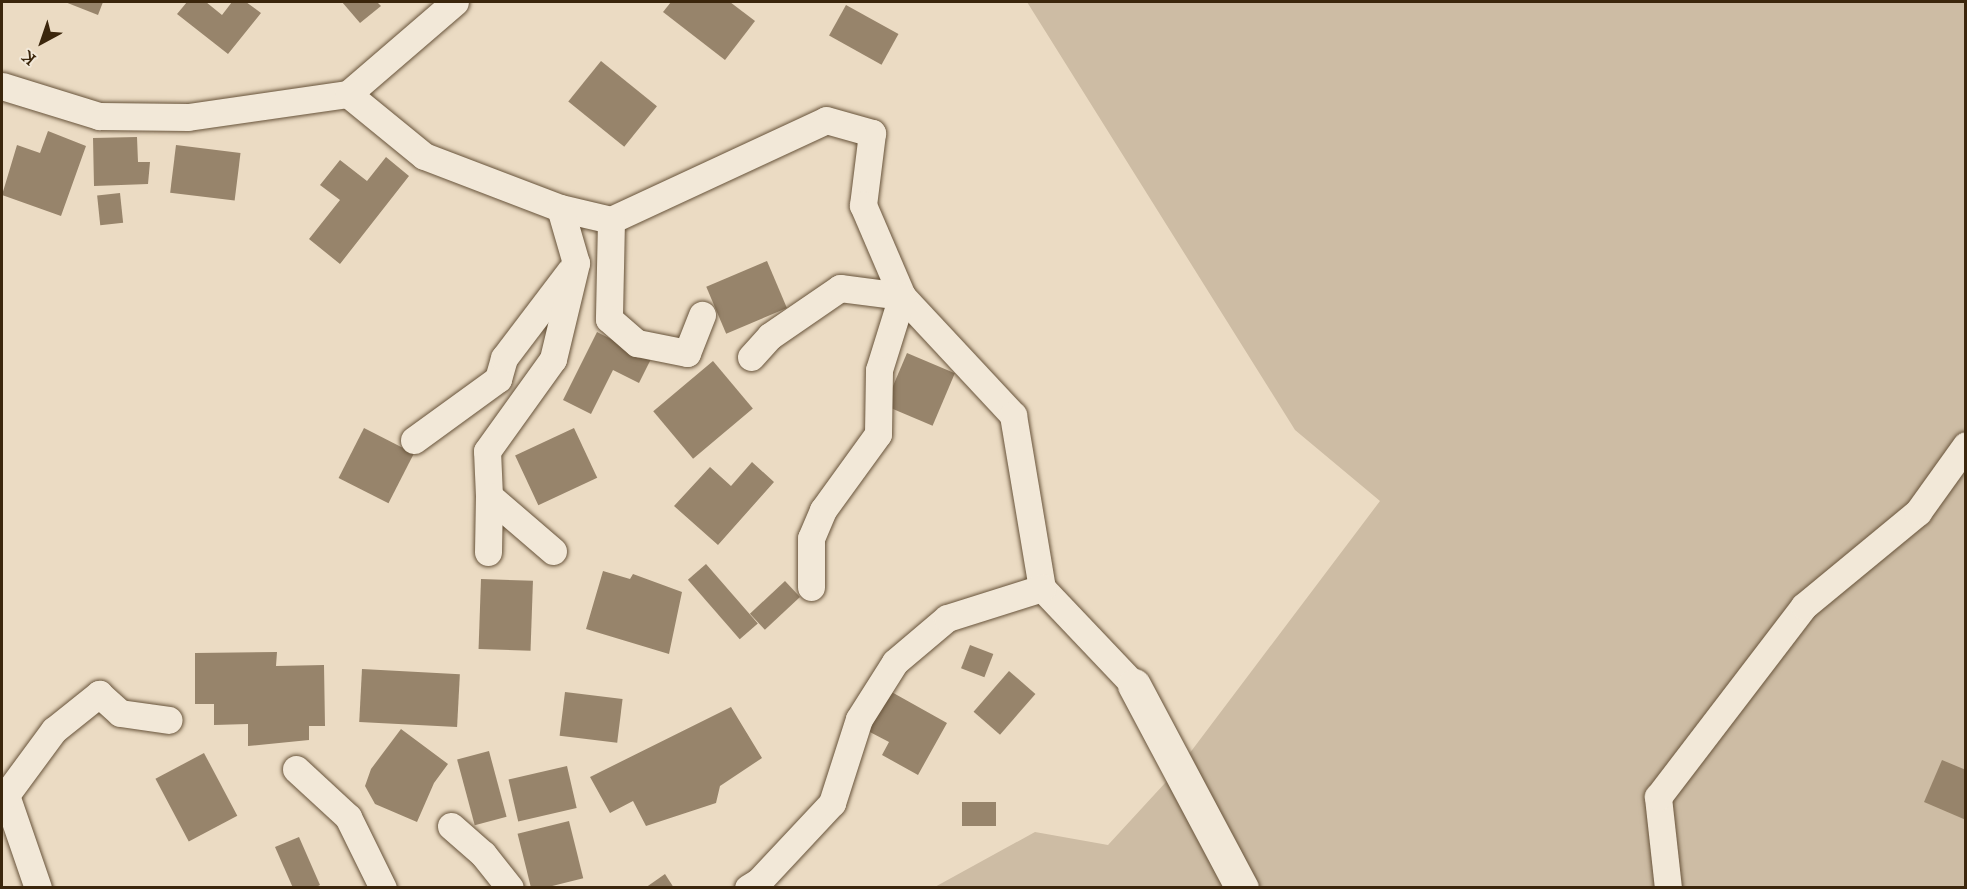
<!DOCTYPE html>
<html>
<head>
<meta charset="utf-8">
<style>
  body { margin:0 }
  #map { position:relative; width:1967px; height:889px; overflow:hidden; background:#ebdbc3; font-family:"Sorts Mill Goudy",serif }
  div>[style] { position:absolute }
  .green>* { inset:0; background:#cdbca4 }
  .building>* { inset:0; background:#97846b; transform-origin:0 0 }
  .roads { filter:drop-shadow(0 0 2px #67533a) drop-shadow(0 0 2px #67533a) }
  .minor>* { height:27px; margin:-13.5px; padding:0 13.5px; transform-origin:13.5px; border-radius:13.5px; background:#f2e8d8 }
  .tertiary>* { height:33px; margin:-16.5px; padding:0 16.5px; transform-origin:16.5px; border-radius:16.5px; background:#f2e8d8 }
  span { translate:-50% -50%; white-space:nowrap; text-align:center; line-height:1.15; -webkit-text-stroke:4.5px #f2e8d8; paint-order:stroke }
  .frame { position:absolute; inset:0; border:3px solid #3b260c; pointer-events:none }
  .north { position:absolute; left:12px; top:12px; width:60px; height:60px; -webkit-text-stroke:4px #f2e8d8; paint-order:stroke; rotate:220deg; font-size:16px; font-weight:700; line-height:24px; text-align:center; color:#3b260c }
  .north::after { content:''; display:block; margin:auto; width:21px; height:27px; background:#3b260c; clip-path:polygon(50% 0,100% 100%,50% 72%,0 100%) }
</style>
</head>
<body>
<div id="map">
  <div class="green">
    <i style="clip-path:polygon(1027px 2px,1965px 2px,1965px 887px,933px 888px,1035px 832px,1108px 845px,1177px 770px,1380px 501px,1295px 430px)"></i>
  </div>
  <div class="building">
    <i style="clip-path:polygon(65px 2px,103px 2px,98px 15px)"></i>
    <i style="clip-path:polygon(187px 2px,206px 2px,222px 15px,232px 2px,246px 2px,261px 13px,228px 54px,177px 14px)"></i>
    <i style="clip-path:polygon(342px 2px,377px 2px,381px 6px,360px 23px)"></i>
    <i style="clip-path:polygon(671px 2px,730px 2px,755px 21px,725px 60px,663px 12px)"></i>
    <i style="left:846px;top:5px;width:60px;height:35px;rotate:29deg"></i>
    <i style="left:601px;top:61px;width:72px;height:52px;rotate:39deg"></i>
    <i style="clip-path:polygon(48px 131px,86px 146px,61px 216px,2px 195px,17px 145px,40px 153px)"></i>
    <i style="clip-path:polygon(137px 137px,138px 162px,150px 162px,148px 184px,94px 186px,93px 138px)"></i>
    <i style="left:176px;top:145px;width:65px;height:48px;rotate:7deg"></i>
    <i style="clip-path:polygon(386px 157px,409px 176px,340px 264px,309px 239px,340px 200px,320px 185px,340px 160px,367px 181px)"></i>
    <i style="left:120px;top:193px;width:30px;height:23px;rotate:84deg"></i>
    <i style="left:767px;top:261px;width:51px;height:66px;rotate:67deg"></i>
    <i style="clip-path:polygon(597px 332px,651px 359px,639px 383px,613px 370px,591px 414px,563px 400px)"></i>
    <i style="left:907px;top:353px;width:52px;height:57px;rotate:23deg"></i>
    <i style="left:713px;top:361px;width:62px;height:78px;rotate:50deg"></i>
    <i style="left:364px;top:428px;width:56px;height:56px;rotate:27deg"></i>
    <i style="left:574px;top:428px;width:55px;height:65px;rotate:65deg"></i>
    <i style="clip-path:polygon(752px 462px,774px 482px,718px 545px,674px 506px,710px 467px,731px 486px)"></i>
    <i style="left:706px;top:564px;width:79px;height:24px;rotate:49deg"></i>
    <i style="clip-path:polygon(603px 571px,630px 579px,633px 574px,682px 592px,669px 654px,586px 629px)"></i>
    <i style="left:481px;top:579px;width:52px;height:70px;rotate:2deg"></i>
    <i style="left:785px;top:581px;width:22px;height:48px;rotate:47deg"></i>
    <i style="left:970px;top:645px;width:25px;height:25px;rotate:21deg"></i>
    <i style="clip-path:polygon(277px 652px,276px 666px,324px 665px,325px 726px,309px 726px,309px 740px,248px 746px,248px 724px,214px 725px,214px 704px,195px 704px,195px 653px)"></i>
    <i style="left:362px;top:669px;width:98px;height:53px;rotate:3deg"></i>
    <i style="left:1009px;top:671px;width:35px;height:54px;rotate:41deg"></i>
    <i style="clip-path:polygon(888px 690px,947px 723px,918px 775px,882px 755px,889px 742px,866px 730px)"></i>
    <i style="left:565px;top:692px;width:58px;height:44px;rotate:7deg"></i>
    <i style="clip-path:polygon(731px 707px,762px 758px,720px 786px,716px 803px,646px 826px,633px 801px,610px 813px,590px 777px)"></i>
    <i style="clip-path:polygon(401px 729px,448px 764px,434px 783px,417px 822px,375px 804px,365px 786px,371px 769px)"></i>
    <i style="left:489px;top:751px;width:68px;height:33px;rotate:75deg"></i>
    <i style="left:204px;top:753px;width:71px;height:55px;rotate:62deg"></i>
    <i style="clip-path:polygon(1942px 760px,1966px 770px,1966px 820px,1924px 802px)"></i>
    <i style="left:567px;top:766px;width:43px;height:60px;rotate:77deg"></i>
    <i style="left:996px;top:802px;width:24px;height:34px;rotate:90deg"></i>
    <i style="left:569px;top:821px;width:59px;height:53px;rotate:76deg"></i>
    <i style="clip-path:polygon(299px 837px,320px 885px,314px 888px,293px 888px,275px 847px)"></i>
    <i style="clip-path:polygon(665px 874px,674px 888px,645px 888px)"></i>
  </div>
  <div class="roads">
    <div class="minor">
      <i style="left:2px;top:86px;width:102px;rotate:17.2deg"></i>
      <i style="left:99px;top:116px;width:89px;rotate:0.6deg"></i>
      <i style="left:188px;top:117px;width:162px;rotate:-8.2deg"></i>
      <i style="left:348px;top:94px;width:141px;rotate:-40.7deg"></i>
      <i style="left:348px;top:94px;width:98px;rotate:39.2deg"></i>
      <i style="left:424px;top:156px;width:146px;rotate:20.9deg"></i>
      <i style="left:560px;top:208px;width:52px;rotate:13.2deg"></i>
      <i style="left:611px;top:220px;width:237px;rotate:-24.9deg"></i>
      <i style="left:826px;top:120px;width:48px;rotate:15.8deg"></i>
      <i style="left:872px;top:133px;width:73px;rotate:97.1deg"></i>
      <i style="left:863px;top:205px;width:99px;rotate:66.8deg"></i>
      <i style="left:902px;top:296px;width:163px;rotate:47deg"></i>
      <i style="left:1013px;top:415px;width:175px;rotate:80.5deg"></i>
      <i style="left:1042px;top:588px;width:134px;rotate:46.5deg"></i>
      <i style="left:611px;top:220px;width:99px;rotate:91.2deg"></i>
      <i style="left:609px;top:319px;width:37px;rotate:41deg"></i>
      <i style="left:637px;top:343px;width:51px;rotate:11.3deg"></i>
      <i style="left:687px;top:353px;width:41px;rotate:-68.5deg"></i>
      <i style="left:751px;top:357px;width:28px;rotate:-48deg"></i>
      <i style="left:770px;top:336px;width:85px;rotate:-34.4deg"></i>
      <i style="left:840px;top:288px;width:63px;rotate:7.4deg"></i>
      <i style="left:902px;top:296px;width:77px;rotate:107.3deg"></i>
      <i style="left:879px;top:370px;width:64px;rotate:90.9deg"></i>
      <i style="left:878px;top:434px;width:94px;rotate:125.9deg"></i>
      <i style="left:823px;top:510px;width:30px;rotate:113deg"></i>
      <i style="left:811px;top:538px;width:49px;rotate:90deg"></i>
      <i style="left:414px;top:440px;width:104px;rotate:-36deg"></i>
      <i style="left:498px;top:379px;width:22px;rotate:-74deg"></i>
      <i style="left:504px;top:358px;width:109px;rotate:-52.8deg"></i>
      <i style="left:553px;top:551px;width:84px;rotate:-139.3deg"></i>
      <i style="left:489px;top:496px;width:45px;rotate:-92.5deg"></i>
      <i style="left:487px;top:451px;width:113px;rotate:-54.3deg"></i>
      <i style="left:553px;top:359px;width:99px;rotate:-76.5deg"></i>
      <i style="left:576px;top:263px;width:57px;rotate:-106.2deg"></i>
      <i style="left:488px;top:552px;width:56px;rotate:-89deg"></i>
      <i style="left:296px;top:769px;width:71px;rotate:42.7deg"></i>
      <i style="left:348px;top:817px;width:79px;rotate:63.8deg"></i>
      <i style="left:451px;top:826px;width:43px;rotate:41.2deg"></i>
      <i style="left:483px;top:854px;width:43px;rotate:51.5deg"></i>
      <i style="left:38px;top:888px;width:98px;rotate:-109deg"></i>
      <i style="left:6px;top:795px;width:81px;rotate:-53.6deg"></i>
      <i style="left:54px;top:730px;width:58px;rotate:-38.7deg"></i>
      <i style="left:99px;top:694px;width:28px;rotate:42deg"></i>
      <i style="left:120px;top:713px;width:49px;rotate:8.1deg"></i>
      <i style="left:748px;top:888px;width:13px;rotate:-32deg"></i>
      <i style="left:759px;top:881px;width:107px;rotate:-46.9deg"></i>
      <i style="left:832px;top:803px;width:88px;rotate:-72.2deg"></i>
      <i style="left:859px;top:719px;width:67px;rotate:-57.7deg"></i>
      <i style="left:895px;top:662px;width:68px;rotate:-40.2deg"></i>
      <i style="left:947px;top:618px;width:100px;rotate:-17.5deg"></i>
      <i style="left:1668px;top:888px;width:92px;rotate:-96.3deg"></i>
      <i style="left:1658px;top:797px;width:240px;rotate:-52.6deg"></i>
      <i style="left:1804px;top:606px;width:148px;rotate:-39.5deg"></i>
      <i style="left:1918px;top:512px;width:82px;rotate:-54.4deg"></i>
    </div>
    <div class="tertiary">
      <i style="left:1134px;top:685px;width:230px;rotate:62deg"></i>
    </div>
  </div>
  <div class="frame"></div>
  <div class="north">K</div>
</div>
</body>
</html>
